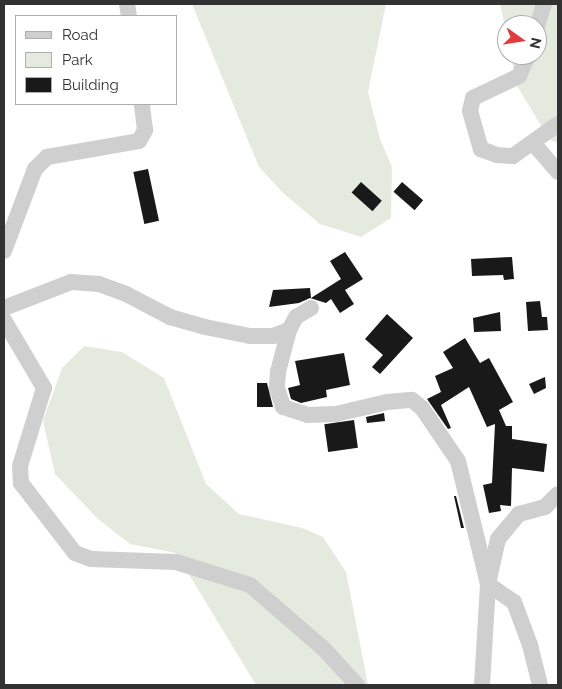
<!DOCTYPE html>
<html>
<head>
<meta charset="utf-8">
<style>
  body { margin:0 }
  #map { position:relative; width:562px; height:689px; overflow:hidden; background:#fff; font-family:Raleway,sans-serif }
  div>[style] { position:absolute }
  .green>* { inset:0; background:#e4ebde }
  .building>* { inset:0; background:#191919; transform-origin:0 0 }
  .street>* { height:16px; margin:-8px; padding:0 8px; transform-origin:8px; border-radius:8px; background:#cfcfcf }
  span { translate:-50% -50%; white-space:nowrap; text-align:center; line-height:1.15; -webkit-text-stroke:5px #fff; paint-order:stroke }
  .frame { position:absolute; inset:0; border:5px solid #323232; pointer-events:none }
  .legend { position:absolute; left:15px; top:15px; width:162px; height:90px; box-sizing:border-box; background:#fff; border:1px solid #adadad; margin:0; padding:6px 9px; list-style:none; font-size:15px; color:#323232 }
  .legend li { display:flex; align-items:center; gap:10px; height:25px }
  .legend b { width:25px; border:1px solid #adadad }
  .north { position:absolute; left:497px; top:15px; width:50px; height:50px; box-sizing:border-box; background:#fff; border:1px solid #adadad; border-radius:50%; rotate:103deg; font-size:14px; font-weight:700; line-height:20px; text-align:center; color:#323232 }
  .north::after { content:''; display:block; margin:auto; width:18px; height:22px; background:#e23b3e; clip-path:polygon(50% 0,100% 100%,50% 72%,0 100%) }
</style>
</head>
<body>
<div id="map">
  <div class="green">
    <i style="clip-path:polygon(192px 4px,386px 4px,368px 92px,380px 139px,392px 167px,391px 218px,361px 237px,320px 224px,283px 193px,259px 167px)"></i>
    <i style="clip-path:polygon(500px 4px,558px 4px,558px 143px,550px 140px,517px 86px,511px 55px,537px 55px,537px 25px,507px 25px,507px 37px)"></i>
    <i style="clip-path:polygon(84px 346px,122px 352px,164px 378px,206px 484px,239px 514px,302px 528px,323px 537px,346px 572px,368px 685px,256px 685px,176px 553px,130px 544px,98px 519px,55px 474px,43px 421px,62px 368px)"></i>
  </div>
  <div class="building">
    <i style="left:148px;top:169px;width:53px;height:15px;rotate:78deg"></i>
    <i style="left:361px;top:182px;width:28px;height:14px;rotate:42deg"></i>
    <i style="left:402px;top:182px;width:28px;height:13px;rotate:41deg"></i>
    <i style="clip-path:polygon(345px 252px,363px 279px,345px 290px,354px 304px,340px 313px,331px 299px,326px 303px,310px 298px,299px 303px,269px 307px,273px 290px,310px 288px,311px 298px,341px 279px,330px 261px)"></i>
    <i style="clip-path:polygon(512px 257px,514px 279px,504px 280px,503px 275px,472px 276px,471px 259px)"></i>
    <i style="clip-path:polygon(540px 301px,542px 317px,547px 317px,548px 330px,528px 331px,526px 302px)"></i>
    <i style="clip-path:polygon(500px 312px,501px 331px,474px 332px,473px 318px)"></i>
    <i style="clip-path:polygon(387px 314px,413px 338px,380px 374px,372px 367px,383px 355px,365px 339px)"></i>
    <i style="clip-path:polygon(465px 338px,480px 363px,489px 358px,513px 402px,499px 410px,506px 426px,512px 426px,512px 439px,547px 444px,544px 472px,512px 468px,511px 506px,500px 505px,501px 511px,489px 513px,483px 485px,492px 483px,495px 424px,487px 427px,469px 387px,441px 405px,451px 428px,448px 429px,427px 399px,441px 392px,435px 376px,453px 368px,443px 352px)"></i>
    <i style="clip-path:polygon(344px 353px,350px 385px,326px 390px,327px 397px,301px 403px,291px 399px,288px 388px,300px 385px,295px 361px)"></i>
    <i style="clip-path:polygon(545px 377px,546px 388px,534px 394px,529px 384px)"></i>
    <i style="clip-path:polygon(257px 383px,267px 383px,273px 407px,257px 407px)"></i>
    <i style="clip-path:polygon(384px 413px,385px 421px,367px 423px,366px 417px)"></i>
    <i style="left:354px;top:420px;width:28px;height:30px;rotate:82deg"></i>
    <i style="clip-path:polygon(454px 496px,456px 496px,464px 528px,461px 528px)"></i>
  </div>
  <div class="street">
    <i style="left:127px;top:4px;width:12px;rotate:81deg"></i>
    <i style="left:537px;top:26px;width:23px;rotate:-72deg"></i>
    <i style="left:528px;top:55px;width:23px;rotate:113deg"></i>
    <i style="left:519px;top:76px;width:51px;rotate:154.4deg"></i>
    <i style="left:473px;top:98px;width:13px;rotate:103deg"></i>
    <i style="left:470px;top:111px;width:40px;rotate:74deg"></i>
    <i style="left:481px;top:149px;width:17px;rotate:21deg"></i>
    <i style="left:497px;top:155px;width:16px;rotate:4deg"></i>
    <i style="left:513px;top:156px;width:55px;rotate:-35.4deg"></i>
    <i style="left:533px;top:143px;width:38px;rotate:49deg"></i>
    <i style="left:4px;top:251px;width:88px;rotate:-69.3deg"></i>
    <i style="left:35px;top:169px;width:17px;rotate:-45deg"></i>
    <i style="left:47px;top:157px;width:93px;rotate:-9.9deg"></i>
    <i style="left:139px;top:141px;width:13px;rotate:-61deg"></i>
    <i style="left:145px;top:130px;width:26px;rotate:-97deg"></i>
    <i style="left:4px;top:308px;width:72px;rotate:-21.2deg"></i>
    <i style="left:71px;top:282px;width:28px;rotate:4deg"></i>
    <i style="left:99px;top:284px;width:29px;rotate:20deg"></i>
    <i style="left:126px;top:294px;width:50px;rotate:27.6deg"></i>
    <i style="left:170px;top:317px;width:36px;rotate:16deg"></i>
    <i style="left:205px;top:327px;width:46px;rotate:11.3deg"></i>
    <i style="left:250px;top:336px;width:23px"></i>
    <i style="left:273px;top:336px;width:17px;rotate:-21deg"></i>
    <i style="left:311px;top:308px;width:17px;rotate:149deg"></i>
    <i style="left:296px;top:317px;width:15px;rotate:118deg"></i>
    <i style="left:289px;top:330px;width:43px;rotate:104.7deg"></i>
    <i style="left:278px;top:372px;width:16px;rotate:94deg"></i>
    <i style="left:277px;top:388px;width:20px;rotate:72deg"></i>
    <i style="left:283px;top:407px;width:25px;rotate:18deg"></i>
    <i style="left:307px;top:415px;width:29px;rotate:-2deg"></i>
    <i style="left:336px;top:414px;width:52px;rotate:-13.2deg"></i>
    <i style="left:387px;top:402px;width:25px;rotate:-5deg"></i>
    <i style="left:412px;top:400px;width:13px;rotate:39deg"></i>
    <i style="left:422px;top:408px;width:64px;rotate:55.8deg"></i>
    <i style="left:458px;top:461px;width:127px;rotate:76.3deg"></i>
    <i style="left:488px;top:584px;width:32px;rotate:35deg"></i>
    <i style="left:514px;top:602px;width:46px;rotate:69.6deg"></i>
    <i style="left:530px;top:645px;width:41px;rotate:76deg"></i>
    <i style="left:4px;top:320px;width:79px;rotate:59.5deg"></i>
    <i style="left:44px;top:388px;width:82px;rotate:107.1deg"></i>
    <i style="left:20px;top:466px;width:17px;rotate:87deg"></i>
    <i style="left:21px;top:483px;width:88px;rotate:52.4deg"></i>
    <i style="left:75px;top:553px;width:17px;rotate:21deg"></i>
    <i style="left:91px;top:559px;width:85px;rotate:2deg"></i>
    <i style="left:176px;top:562px;width:77px;rotate:17.3deg"></i>
    <i style="left:250px;top:585px;width:98px;rotate:40.9deg"></i>
    <i style="left:324px;top:649px;width:49px;rotate:47.5deg"></i>
    <i style="left:482px;top:685px;width:101px;rotate:-86.6deg"></i>
    <i style="left:488px;top:584px;width:46px;rotate:-77.5deg"></i>
    <i style="left:498px;top:539px;width:33px;rotate:-50deg"></i>
    <i style="left:519px;top:514px;width:27px;rotate:-15deg"></i>
    <i style="left:545px;top:507px;width:18px;rotate:-45deg"></i>
  </div>
  <div class="frame"></div>
  <ul class="legend">
  <li><b style="height:6px;background:#cfcfcf"></b>Road</li>
  <li><b style="height:14px;background:#e4ebde"></b>Park</li>
  <li><b style="height:14px;background:#191919"></b>Building</li>
  </ul>
  <div class="north">N</div>
</div>
</body>
</html>
